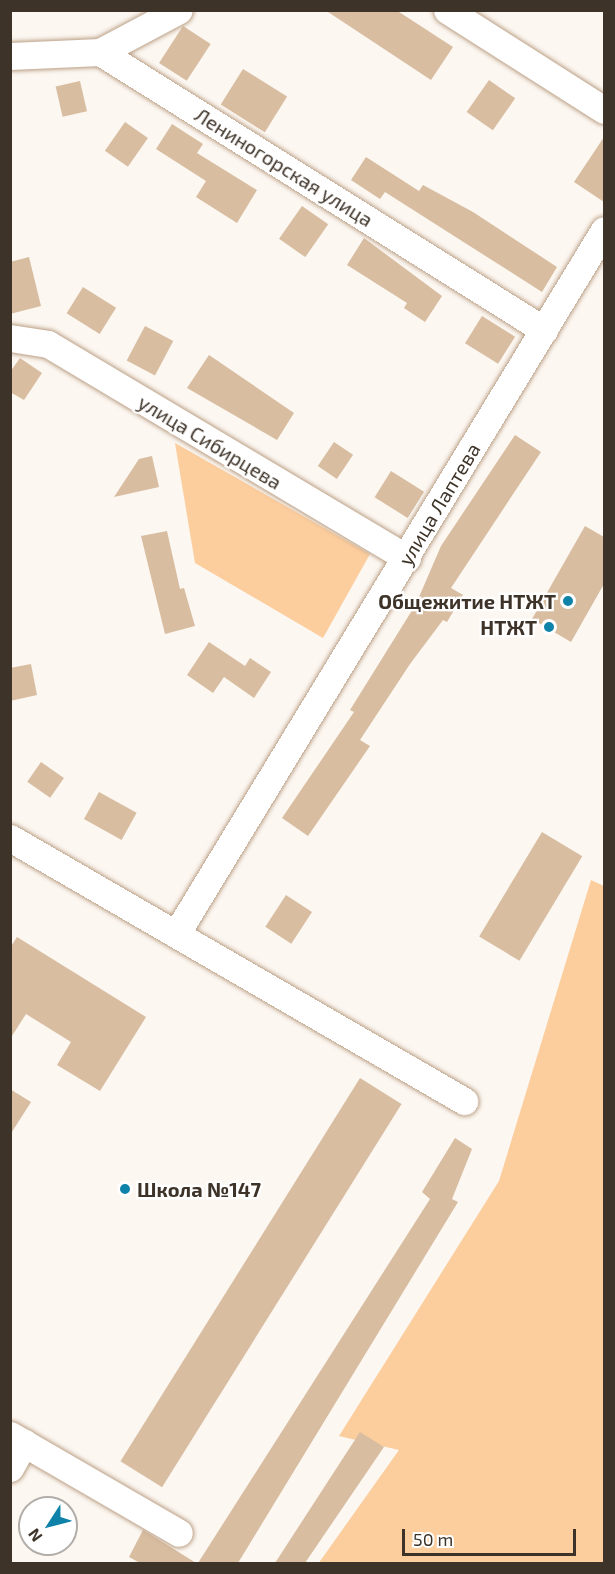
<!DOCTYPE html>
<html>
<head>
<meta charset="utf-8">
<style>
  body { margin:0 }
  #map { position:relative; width:615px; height:1574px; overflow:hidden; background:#fcf7f1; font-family:"Exo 2",sans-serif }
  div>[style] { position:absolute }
  .green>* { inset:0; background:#fccd9d }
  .building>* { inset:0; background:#d8bda1; transform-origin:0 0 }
  .roads { filter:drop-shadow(0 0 2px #bba086) drop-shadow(0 0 2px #bba086) }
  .street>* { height:27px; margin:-13.5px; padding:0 13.5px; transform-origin:13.5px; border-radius:13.5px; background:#fff }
  .dots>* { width:16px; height:16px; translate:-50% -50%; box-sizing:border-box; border:3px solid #fff; border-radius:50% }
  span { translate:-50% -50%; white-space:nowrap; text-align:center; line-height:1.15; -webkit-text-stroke:4.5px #fff; paint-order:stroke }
  .street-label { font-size:20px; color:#3e3328 }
  .poi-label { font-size:20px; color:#3e3328; font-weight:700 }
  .right { translate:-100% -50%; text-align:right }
  .left { translate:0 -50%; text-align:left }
  .frame { position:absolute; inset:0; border:12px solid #3e3328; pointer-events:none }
  .north { position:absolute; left:18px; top:1496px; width:60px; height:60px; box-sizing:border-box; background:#fff; border:2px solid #b2ada9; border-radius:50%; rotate:234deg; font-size:16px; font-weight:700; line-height:24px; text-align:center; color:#3e3328 }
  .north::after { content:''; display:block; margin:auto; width:21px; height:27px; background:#0e82a8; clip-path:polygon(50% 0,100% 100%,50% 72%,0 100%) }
  .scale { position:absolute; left:402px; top:1529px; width:174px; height:27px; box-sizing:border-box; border:3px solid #3e3328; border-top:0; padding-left:8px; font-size:18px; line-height:21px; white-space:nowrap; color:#3e3328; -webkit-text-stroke:4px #fff; paint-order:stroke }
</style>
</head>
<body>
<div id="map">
  <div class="green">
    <i style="clip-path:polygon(175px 443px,370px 554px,323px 638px,195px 563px)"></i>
    <i style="clip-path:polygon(591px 880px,604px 886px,604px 1563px,318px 1564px,399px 1450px,339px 1436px,499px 1181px)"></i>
  </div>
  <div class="building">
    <i style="clip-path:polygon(325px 10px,396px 10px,453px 47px,431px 80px)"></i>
    <i style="left:183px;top:26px;width:33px;height:44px;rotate:33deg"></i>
    <i style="left:243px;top:69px;width:52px;height:42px;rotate:32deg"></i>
    <i style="left:489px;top:80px;width:32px;height:39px;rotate:35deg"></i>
    <i style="left:80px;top:81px;width:31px;height:25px;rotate:77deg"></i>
    <i style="left:125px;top:122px;width:28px;height:35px;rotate:35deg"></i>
    <i style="clip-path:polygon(172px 124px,203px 144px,197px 153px,257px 190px,237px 223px,196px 197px,206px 181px,156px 149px)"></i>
    <i style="clip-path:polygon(604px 137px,604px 202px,574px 182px)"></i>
    <i style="clip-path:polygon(366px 157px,419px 191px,423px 185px,473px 212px,557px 267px,542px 292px,385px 192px,380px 199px,351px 180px)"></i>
    <i style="left:302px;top:206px;width:32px;height:40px;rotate:35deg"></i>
    <i style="clip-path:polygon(364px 238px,442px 296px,425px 322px,404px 308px,407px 303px,347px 265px)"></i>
    <i style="clip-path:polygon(29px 257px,41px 306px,10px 314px,10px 262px)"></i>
    <i style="left:83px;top:287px;width:39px;height:31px;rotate:32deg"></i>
    <i style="left:482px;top:316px;width:39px;height:32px;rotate:32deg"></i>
    <i style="left:145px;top:326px;width:32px;height:39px;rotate:28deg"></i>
    <i style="clip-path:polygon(209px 355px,294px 413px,277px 440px,187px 388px)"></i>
    <i style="clip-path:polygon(20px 358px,42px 373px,24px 400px,10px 392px,10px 372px)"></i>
    <i style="clip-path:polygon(515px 435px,541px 452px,451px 588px,463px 595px,447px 622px,443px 620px,410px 664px,360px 740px,370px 746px,308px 836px,282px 818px,354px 712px,350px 710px,416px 604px,441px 546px)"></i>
    <i style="left:334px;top:442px;width:23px;height:29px;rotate:34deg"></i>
    <i style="clip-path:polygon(152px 456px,159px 487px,114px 497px,139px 459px)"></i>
    <i style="left:391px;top:471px;width:39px;height:31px;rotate:32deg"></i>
    <i style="clip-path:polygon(585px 526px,604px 537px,604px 584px,571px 642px,532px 619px)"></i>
    <i style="clip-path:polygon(167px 531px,180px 589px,184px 588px,195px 626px,165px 634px,141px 536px)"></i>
    <i style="clip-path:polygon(209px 642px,245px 666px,250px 658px,271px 672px,254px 698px,224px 677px,213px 693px,187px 675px)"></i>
    <i style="clip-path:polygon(31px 664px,37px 695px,10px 701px,10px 668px)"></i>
    <i style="left:41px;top:762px;width:28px;height:24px;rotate:35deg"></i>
    <i style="left:99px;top:792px;width:43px;height:31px;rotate:29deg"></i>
    <i style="left:542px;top:832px;width:47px;height:122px;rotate:31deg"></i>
    <i style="left:286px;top:895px;width:31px;height:38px;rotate:33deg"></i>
    <i style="clip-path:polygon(17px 937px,146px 1017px,100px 1091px,57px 1065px,71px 1042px,26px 1014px,10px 1039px,10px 948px)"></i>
    <i style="left:360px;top:1078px;width:49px;height:452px;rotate:32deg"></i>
    <i style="clip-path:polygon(10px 1089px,31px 1102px,10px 1135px)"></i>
    <i style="clip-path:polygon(455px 1138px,472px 1149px,452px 1199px,458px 1202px,238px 1563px,198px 1563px,430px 1199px,422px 1192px)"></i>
    <i style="clip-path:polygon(360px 1432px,384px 1447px,305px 1563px,275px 1563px)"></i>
    <i style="clip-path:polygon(143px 1530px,153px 1536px,196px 1563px,140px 1563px,129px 1557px)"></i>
  </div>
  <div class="roads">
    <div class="street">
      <i style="left:447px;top:10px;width:186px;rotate:32.5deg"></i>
      <i style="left:100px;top:52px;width:89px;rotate:-28deg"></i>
      <i style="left:10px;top:56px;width:90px;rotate:-2.5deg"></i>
      <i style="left:100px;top:52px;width:524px;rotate:32.05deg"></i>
      <i style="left:10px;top:338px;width:38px;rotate:9deg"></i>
      <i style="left:48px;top:344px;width:418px;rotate:30.8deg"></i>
      <i style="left:10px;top:838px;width:525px;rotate:30.08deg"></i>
      <i style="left:178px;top:931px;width:820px;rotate:-58.71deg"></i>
      <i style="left:10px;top:1435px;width:195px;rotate:30.1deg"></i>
      <i style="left:10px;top:1468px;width:29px;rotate:-61deg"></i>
    </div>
  </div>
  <div class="dots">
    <i style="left:568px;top:601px;background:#0e82a8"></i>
    <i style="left:549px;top:627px;background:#0e82a8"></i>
    <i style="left:125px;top:1189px;background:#0e82a8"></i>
  </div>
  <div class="street-label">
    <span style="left:284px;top:167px;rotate:32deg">Лениногорская улица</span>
    <span style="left:210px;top:442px;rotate:31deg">улица Сибирцева</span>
    <span style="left:439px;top:504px;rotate:-59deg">улица Лаптева</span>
  </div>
  <div class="poi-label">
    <span class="right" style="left:556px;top:601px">Общежитие НТЖТ</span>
    <span class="right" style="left:537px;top:627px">НТЖТ</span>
    <span class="left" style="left:137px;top:1189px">Школа №147</span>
  </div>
  <div class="frame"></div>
  <div class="north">N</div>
  <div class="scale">50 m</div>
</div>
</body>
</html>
